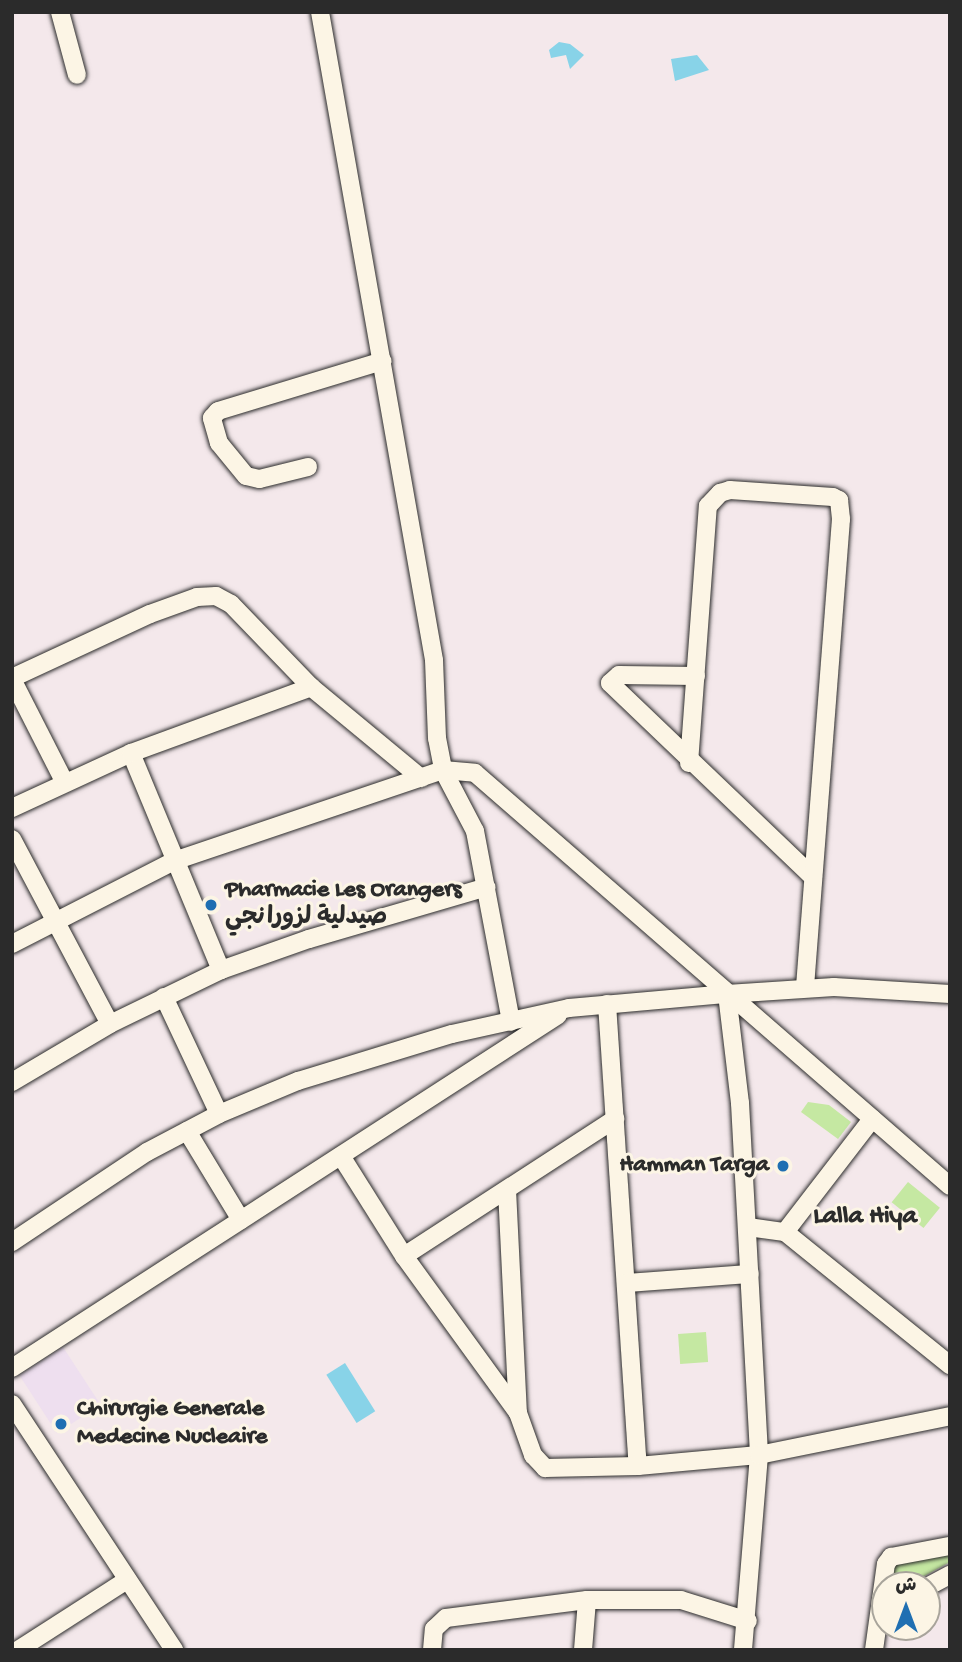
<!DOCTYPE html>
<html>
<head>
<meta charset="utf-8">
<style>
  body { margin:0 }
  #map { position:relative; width:962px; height:1662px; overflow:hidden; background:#f4e8eb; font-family:"Gochi Hand","Playpen Sans Arabic",sans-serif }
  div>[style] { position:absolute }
  .built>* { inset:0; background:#eedfef; transform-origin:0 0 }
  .green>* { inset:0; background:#c5e8a2; transform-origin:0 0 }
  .water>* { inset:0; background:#88d3e8; transform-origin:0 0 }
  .roads { filter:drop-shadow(0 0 2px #2b2b2b) drop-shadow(0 0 2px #2b2b2b) }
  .minor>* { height:18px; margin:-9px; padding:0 9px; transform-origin:9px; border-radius:9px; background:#fcf5e5 }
  .dots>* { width:19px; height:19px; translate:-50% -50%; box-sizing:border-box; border:4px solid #fcf5e5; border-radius:50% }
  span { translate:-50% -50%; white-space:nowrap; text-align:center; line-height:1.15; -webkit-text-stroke:6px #fcf5e5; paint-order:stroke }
  .poi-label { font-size:24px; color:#2b2b2b; font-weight:700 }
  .left { translate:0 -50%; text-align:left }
  .right { translate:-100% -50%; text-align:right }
  .neighbourhood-label { font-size:26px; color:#2b2b2b; font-weight:700 }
  .frame { position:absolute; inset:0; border:14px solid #2b2b2b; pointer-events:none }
  .north { position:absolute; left:871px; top:1571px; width:70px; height:70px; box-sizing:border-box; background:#fcf5e5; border:2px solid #a8a49b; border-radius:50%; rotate:0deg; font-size:19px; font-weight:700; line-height:28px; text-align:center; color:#2b2b2b }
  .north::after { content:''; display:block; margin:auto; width:24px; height:32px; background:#1f6fb2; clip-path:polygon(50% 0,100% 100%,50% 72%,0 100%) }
</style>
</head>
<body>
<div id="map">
  <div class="built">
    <i style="left:63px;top:1347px;width:69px;height:52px;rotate:57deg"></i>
  </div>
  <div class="green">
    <i style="clip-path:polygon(808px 1102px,829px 1105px,851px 1122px,838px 1139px,801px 1112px)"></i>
    <i style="left:908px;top:1182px;width:41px;height:26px;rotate:39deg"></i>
    <i style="left:706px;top:1332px;width:30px;height:28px;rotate:86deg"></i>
    <i style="clip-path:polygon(950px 1549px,950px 1562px,908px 1585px,899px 1585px,887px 1576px,893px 1559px)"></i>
  </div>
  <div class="water">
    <i style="clip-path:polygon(559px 42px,570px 44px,584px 55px,570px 69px,566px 55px,551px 58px,549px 50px)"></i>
    <i style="clip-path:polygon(697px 55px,709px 70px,675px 81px,671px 59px)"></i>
    <i style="left:345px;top:1363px;width:57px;height:22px;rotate:58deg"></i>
  </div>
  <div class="roads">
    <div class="minor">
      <i style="left:60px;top:12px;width:65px;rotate:74.9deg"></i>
      <i style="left:320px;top:12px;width:658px;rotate:80.02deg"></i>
      <i style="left:434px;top:660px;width:78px;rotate:87.8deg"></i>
      <i style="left:437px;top:738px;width:33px;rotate:79deg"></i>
      <i style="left:443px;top:770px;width:69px;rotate:62.3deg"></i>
      <i style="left:475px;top:831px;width:194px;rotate:79.3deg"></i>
      <i style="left:308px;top:467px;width:50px;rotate:166.2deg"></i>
      <i style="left:259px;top:479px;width:13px;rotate:-167deg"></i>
      <i style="left:246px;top:476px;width:43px;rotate:-129.3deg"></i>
      <i style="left:219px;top:443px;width:26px;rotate:-106deg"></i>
      <i style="left:212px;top:418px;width:9px;rotate:-49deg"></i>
      <i style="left:218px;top:411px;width:172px;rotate:-16.9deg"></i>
      <i style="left:696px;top:676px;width:77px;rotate:-179.3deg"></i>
      <i style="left:619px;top:675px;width:12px;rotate:138deg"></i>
      <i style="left:610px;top:683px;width:281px;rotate:43.7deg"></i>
      <i style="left:12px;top:678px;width:152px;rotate:-24.9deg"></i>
      <i style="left:150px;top:614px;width:50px;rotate:-19.9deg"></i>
      <i style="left:197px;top:597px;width:19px;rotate:-3deg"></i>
      <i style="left:216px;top:596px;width:17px;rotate:28deg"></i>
      <i style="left:231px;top:604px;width:115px;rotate:46.1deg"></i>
      <i style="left:311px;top:687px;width:143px;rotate:39.6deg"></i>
      <i style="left:12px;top:679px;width:114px;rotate:63deg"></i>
      <i style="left:131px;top:753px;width:235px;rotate:67.5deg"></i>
      <i style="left:689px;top:763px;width:258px;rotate:-85.8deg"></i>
      <i style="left:708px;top:506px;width:18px;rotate:-47deg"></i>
      <i style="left:720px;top:493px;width:10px;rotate:-17deg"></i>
      <i style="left:730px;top:490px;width:103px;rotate:3.9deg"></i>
      <i style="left:833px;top:497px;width:7px;rotate:27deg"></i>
      <i style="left:839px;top:500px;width:19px;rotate:84deg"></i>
      <i style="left:841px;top:519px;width:470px;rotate:94.4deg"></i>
      <i style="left:12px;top:808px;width:131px;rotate:-24.8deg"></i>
      <i style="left:131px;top:753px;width:192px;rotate:-20.1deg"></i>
      <i style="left:12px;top:839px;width:209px;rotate:62.1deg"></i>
      <i style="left:12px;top:944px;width:182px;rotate:-27.1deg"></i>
      <i style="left:174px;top:861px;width:284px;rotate:-18.7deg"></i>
      <i style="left:443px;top:770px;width:32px;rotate:5deg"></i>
      <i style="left:475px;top:773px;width:629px;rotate:41.01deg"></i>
      <i style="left:727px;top:994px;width:110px;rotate:83.2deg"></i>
      <i style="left:740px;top:1103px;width:353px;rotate:86.9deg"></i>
      <i style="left:759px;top:1455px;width:196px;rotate:94.7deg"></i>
      <i style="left:164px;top:997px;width:129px;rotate:64.8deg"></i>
      <i style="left:607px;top:1004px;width:463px;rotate:86.2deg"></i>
      <i style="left:12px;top:1082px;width:114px;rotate:-30.6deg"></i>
      <i style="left:110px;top:1024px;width:123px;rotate:-25.9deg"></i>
      <i style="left:221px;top:970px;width:93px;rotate:-19.4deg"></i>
      <i style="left:309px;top:939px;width:185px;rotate:-16.3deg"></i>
      <i style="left:187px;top:1131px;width:104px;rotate:58.8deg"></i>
      <i style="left:341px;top:1156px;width:118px;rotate:57.8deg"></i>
      <i style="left:404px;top:1256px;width:194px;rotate:54deg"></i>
      <i style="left:518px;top:1413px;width:45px;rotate:70.3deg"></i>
      <i style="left:533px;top:1455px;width:18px;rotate:47deg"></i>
      <i style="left:545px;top:1468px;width:93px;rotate:-1.2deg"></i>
      <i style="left:638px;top:1466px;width:121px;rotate:-5.2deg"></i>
      <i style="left:759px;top:1455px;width:195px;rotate:-11.5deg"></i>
      <i style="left:507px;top:1190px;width:223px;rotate:87.2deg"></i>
      <i style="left:748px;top:1227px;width:37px;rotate:8deg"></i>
      <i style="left:785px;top:1232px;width:212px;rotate:38.9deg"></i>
      <i style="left:785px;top:1232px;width:143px;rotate:-52.4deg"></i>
      <i style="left:12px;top:1242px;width:162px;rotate:-33.7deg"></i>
      <i style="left:147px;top:1152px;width:81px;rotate:-27.8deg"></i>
      <i style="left:219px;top:1114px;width:86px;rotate:-22.7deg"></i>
      <i style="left:298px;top:1081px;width:161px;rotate:-17deg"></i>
      <i style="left:452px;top:1034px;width:120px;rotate:-12.5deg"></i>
      <i style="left:569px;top:1008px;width:159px;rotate:-5.1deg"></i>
      <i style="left:727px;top:994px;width:107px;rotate:-3.7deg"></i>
      <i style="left:834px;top:987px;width:116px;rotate:3.5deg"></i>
      <i style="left:404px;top:1256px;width:252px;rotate:-33deg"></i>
      <i style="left:626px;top:1283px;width:124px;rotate:-4.2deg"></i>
      <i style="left:12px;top:1368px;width:650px;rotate:-32.88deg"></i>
      <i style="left:12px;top:1404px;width:295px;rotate:56.6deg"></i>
      <i style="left:927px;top:1587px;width:26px;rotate:-28deg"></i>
      <i style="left:18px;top:1650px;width:130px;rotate:-32.7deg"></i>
      <i style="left:432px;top:1650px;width:21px;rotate:-85deg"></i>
      <i style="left:434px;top:1629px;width:16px;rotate:-43deg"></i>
      <i style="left:446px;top:1618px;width:142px;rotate:-7.3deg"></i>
      <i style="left:587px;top:1600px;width:94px"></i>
      <i style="left:681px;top:1600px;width:70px;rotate:17.4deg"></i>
      <i style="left:583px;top:1650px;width:50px;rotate:-85.4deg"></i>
      <i style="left:874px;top:1650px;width:87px;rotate:-82.1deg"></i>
      <i style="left:886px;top:1564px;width:9px;rotate:-54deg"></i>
      <i style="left:891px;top:1557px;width:60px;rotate:-10.6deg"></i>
    </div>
  </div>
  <div class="dots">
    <i style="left:211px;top:905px;background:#1f6fb2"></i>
    <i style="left:783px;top:1166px;background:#1f6fb2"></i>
    <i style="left:61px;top:1424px;background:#1f6fb2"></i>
  </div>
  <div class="poi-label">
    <span class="left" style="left:225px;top:905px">Pharmacie Les Orangers<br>صيدلية لزورانجي</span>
    <span class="right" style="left:769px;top:1166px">Hamman Targa</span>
    <span class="left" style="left:77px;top:1424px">Chirurgie Generale<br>Medecine Nucleaire</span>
  </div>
  <div class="neighbourhood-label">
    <span style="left:865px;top:1218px">Lalla Hiya</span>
  </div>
  <div class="frame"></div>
  <div class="north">ش</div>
</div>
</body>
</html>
